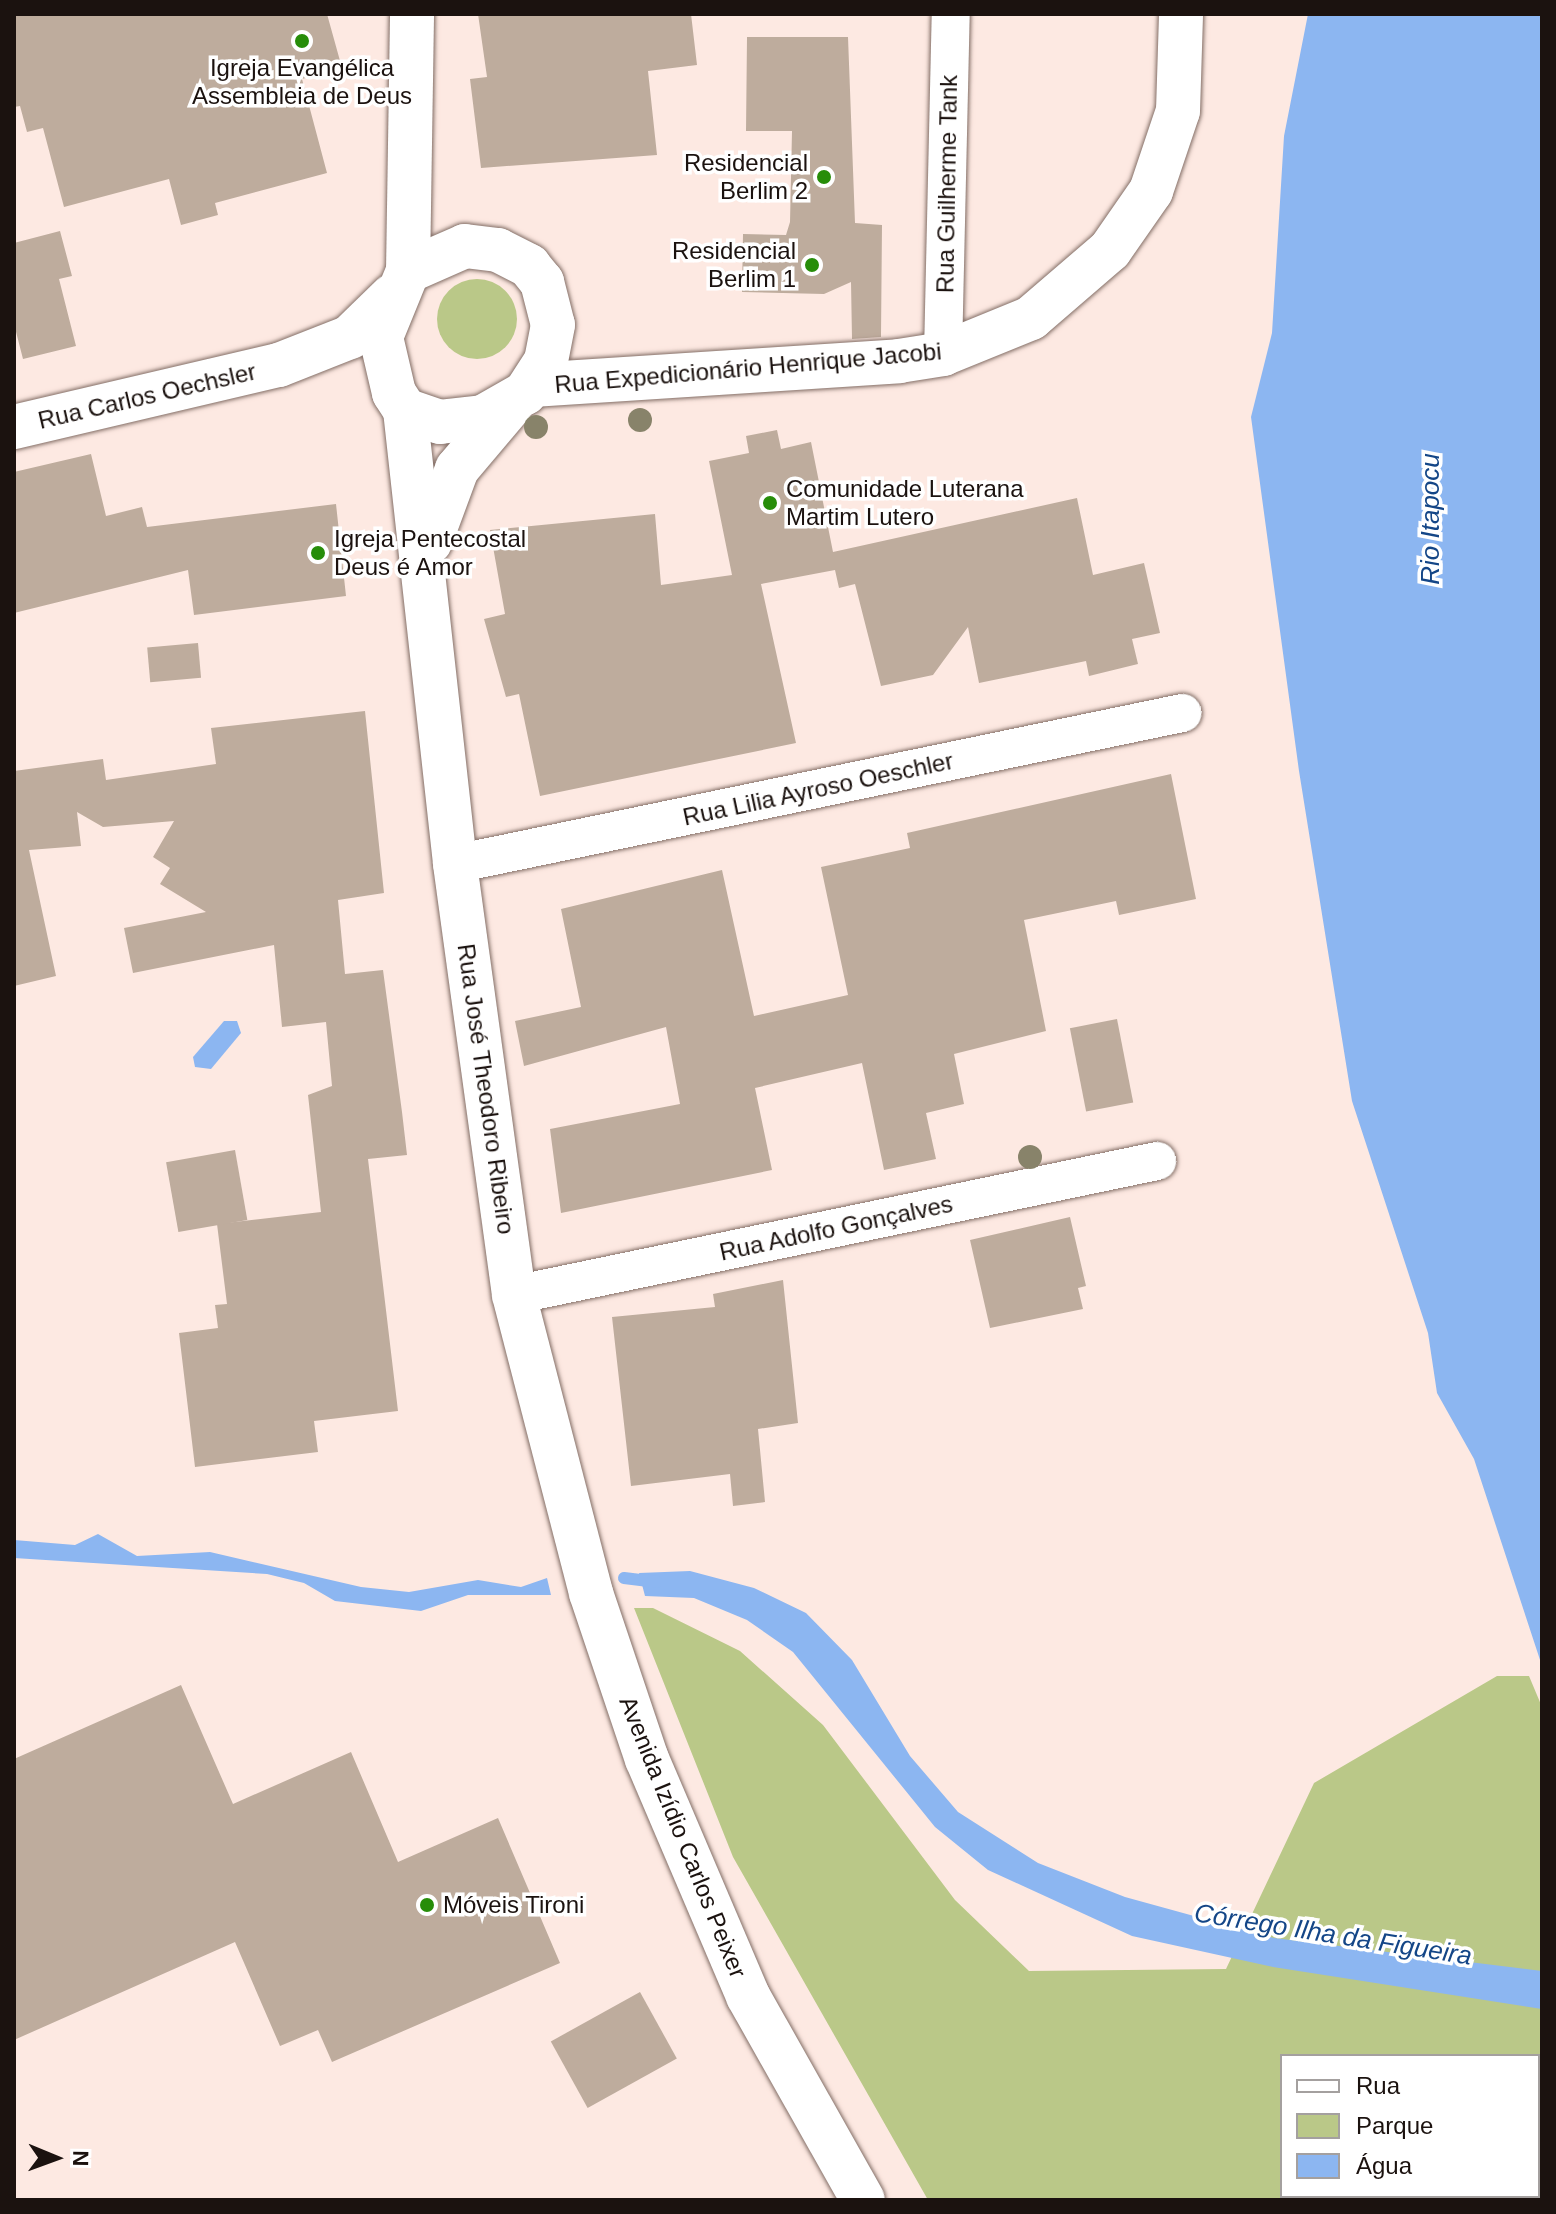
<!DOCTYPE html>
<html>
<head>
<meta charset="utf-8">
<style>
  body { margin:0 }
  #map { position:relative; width:1556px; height:2214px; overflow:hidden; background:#fde9e2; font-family:Arial,sans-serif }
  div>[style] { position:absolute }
  .green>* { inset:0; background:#bac888 }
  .round { border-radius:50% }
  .water>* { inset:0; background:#8cb6f1 }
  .stream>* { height:12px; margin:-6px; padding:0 6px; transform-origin:6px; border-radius:6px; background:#8cb6f1 }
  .building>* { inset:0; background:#beac9d; transform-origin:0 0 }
  .roads { filter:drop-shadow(0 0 2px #836e66) drop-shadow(0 0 2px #836e66) }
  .street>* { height:38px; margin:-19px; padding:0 19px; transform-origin:19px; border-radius:19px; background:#fff }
  .secondary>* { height:44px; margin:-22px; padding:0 22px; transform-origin:22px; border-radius:22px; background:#fff }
  .trees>* { width:24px; height:24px; margin:-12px; border-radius:50%; background:#88836a }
  .dots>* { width:22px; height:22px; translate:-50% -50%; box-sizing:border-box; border:4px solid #fff; border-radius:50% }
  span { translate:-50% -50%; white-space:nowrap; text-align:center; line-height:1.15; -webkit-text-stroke:7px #fff; paint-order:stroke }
  .poi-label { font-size:24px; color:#1b120f }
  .right { translate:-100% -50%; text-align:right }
  .left { translate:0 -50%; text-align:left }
  .street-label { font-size:24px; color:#1b120f }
  .water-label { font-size:26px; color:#144687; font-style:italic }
  .frame { position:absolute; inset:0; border:16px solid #1b120f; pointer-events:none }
  .legend { position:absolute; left:1280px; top:2054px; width:260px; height:144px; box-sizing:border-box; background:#fff; border:2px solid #a4a09f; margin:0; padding:10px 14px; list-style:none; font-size:24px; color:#1b120f }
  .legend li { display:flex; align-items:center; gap:16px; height:40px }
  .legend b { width:40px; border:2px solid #a4a09f }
  .north { position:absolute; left:16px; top:2118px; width:80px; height:80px; -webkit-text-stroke:6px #fff; paint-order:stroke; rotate:91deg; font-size:22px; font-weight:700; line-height:32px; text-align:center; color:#1b120f }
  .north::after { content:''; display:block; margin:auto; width:28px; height:36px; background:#1b120f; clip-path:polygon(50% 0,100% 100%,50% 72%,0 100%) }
</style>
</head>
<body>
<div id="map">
  <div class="green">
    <i class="round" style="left:437px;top:279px;width:80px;height:80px"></i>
    <i style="clip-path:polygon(evenodd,634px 1608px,653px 1608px,740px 1651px,823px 1725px,955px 1900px,1029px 1971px,1226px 1969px,1314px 1783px,1497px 1676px,1529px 1676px,1542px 1707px,1542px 2200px,928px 2200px,733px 1857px,634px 1608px,1282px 2056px,1538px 2056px,1538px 2196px,1282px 2196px,1282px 2056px)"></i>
  </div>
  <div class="water">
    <i style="clip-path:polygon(1308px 14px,1542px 14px,1542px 1666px,1474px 1459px,1437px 1393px,1428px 1333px,1352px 1101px,1299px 771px,1251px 417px,1272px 333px,1284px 136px)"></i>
    <i style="clip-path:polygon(224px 1021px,237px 1021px,241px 1033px,211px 1069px,195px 1067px,193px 1057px)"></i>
    <i style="clip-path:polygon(98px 1534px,137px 1556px,210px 1552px,361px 1587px,409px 1592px,478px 1580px,521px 1587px,547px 1578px,551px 1595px,468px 1595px,421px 1611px,335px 1601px,304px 1583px,267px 1574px,14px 1558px,14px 1540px,75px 1545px)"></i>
    <i style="clip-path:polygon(690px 1571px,754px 1588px,806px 1613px,852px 1660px,910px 1756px,958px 1812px,1038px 1863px,1125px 1897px,1274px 1938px,1542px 1971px,1542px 2009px,1273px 1967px,1132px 1936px,988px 1870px,935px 1827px,793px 1652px,747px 1620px,694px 1598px,645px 1596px,639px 1573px)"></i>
  </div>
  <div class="stream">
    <i style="left:624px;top:1578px;width:33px;rotate:7deg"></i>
  </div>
  <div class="building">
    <i style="clip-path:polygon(14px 14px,327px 14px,342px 68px,302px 79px,327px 173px,215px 203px,218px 215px,181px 225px,169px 179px,64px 207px,43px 128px,27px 132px,20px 106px,14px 107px)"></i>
    <i style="clip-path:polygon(478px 14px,691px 14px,697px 65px,648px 71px,657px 155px,481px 168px,470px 79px,487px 77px)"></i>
    <i style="clip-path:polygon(747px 37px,848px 37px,855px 223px,882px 225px,881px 337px,852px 339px,851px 282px,824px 294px,742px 292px,743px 234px,786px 235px,790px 222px,792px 131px,746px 131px)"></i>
    <i style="clip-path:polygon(60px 231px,72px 276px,59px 279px,76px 346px,23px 359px,14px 324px,14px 243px)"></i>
    <i style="clip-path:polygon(777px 430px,781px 449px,811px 442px,833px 552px,1077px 498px,1093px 575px,1144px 563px,1160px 633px,1132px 639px,1138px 664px,1089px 676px,1086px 661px,979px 683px,968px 627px,933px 675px,881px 686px,855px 584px,839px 588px,835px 570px,761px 584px,796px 743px,540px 796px,519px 694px,506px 697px,484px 619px,505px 614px,490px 530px,655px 514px,661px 585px,732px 575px,709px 461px,749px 453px,746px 436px)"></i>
    <i style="clip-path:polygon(91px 454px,106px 516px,142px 507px,147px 527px,336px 504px,346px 596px,194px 615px,188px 570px,14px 613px,14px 472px)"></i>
    <i style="left:198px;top:643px;width:35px;height:51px;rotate:85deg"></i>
    <i style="clip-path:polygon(365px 711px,384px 893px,338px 900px,345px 974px,383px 970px,402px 1112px,407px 1155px,368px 1159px,398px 1411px,314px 1421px,318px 1452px,195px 1467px,179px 1333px,218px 1328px,215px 1305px,227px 1304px,217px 1224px,321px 1212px,308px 1095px,332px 1086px,326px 1022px,282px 1027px,274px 945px,133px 973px,124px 928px,206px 912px,160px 884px,170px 868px,153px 857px,174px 821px,103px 827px,77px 812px,81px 846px,29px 850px,56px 976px,14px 986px,14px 771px,103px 759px,106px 780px,216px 764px,211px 728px)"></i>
    <i style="clip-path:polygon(1171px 774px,1196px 899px,1119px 915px,1116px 901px,1024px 920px,1046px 1031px,954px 1054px,964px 1104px,926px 1113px,936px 1159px,884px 1170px,862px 1063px,755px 1088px,772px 1170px,561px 1213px,550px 1129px,680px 1104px,666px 1027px,524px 1066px,515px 1021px,581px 1007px,561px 909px,722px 870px,754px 1016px,848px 995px,821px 867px,910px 848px,907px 833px)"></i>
    <i style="left:1117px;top:1019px;width:85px;height:48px;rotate:79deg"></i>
    <i style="left:235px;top:1150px;width:71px;height:70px;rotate:80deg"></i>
    <i style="clip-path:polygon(1070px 1217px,1086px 1286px,1078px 1288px,1083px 1309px,990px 1328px,970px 1240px)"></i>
    <i style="clip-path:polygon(783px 1280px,798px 1423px,758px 1429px,765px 1502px,733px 1506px,730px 1474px,631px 1486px,612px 1317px,715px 1307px,713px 1294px)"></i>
    <i style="clip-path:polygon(181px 1685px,233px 1804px,351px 1752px,398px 1862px,498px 1818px,560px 1963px,332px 2062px,318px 2030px,280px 2046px,235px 1942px,14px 2040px,14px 1759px)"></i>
    <i style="left:640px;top:1992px;width:76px;height:102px;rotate:61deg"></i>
  </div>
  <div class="roads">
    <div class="street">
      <i style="left:943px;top:354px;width:340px;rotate:-88.7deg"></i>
      <i style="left:455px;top:864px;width:743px;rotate:-11.73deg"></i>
      <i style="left:514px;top:1295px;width:657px;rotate:-11.77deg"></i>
    </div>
    <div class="secondary">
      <i style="left:465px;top:246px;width:33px;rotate:7deg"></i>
      <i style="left:498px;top:250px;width:35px;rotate:27deg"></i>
      <i style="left:529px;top:266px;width:21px;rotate:51deg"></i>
      <i style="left:542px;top:282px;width:44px;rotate:75.7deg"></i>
      <i style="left:553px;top:325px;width:37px;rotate:101deg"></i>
      <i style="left:546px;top:361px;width:38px;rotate:123deg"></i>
      <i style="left:525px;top:393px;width:48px;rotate:150.3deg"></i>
      <i style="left:483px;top:417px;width:43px;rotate:173.4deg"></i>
      <i style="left:440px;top:422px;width:37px;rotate:-161deg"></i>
      <i style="left:405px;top:410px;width:20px;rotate:-123deg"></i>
      <i style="left:394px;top:393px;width:57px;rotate:-103.1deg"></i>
      <i style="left:381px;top:337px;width:71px;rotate:-67.8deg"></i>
      <i style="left:408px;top:271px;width:62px;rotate:-23.7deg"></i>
      <i style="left:408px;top:271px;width:257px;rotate:-89.1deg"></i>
      <i style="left:532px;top:385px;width:368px;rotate:-3.7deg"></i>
      <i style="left:899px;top:361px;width:45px;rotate:-9deg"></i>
      <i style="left:943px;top:354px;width:95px;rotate:-22.2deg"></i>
      <i style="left:1031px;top:318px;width:104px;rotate:-40.7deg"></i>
      <i style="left:1110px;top:250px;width:72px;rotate:-55.2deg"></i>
      <i style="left:1151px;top:191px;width:84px;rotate:-71.4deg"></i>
      <i style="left:1178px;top:111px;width:97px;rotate:-88.2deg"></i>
      <i style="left:405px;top:410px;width:457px;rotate:83.7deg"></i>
      <i style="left:455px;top:864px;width:435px;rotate:82.2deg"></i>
      <i style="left:514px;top:1295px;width:308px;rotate:75.5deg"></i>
      <i style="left:591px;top:1593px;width:175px;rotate:71.4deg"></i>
      <i style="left:647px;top:1759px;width:258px;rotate:66.9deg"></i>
      <i style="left:748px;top:1996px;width:234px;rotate:60.6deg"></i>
      <i style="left:14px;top:427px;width:272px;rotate:-13.2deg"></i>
      <i style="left:279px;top:365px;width:76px;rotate:-21.5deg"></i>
      <i style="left:350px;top:337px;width:59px;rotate:-44.3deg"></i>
      <i style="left:430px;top:542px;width:78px;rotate:-69.7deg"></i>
      <i style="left:457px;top:469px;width:84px;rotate:-49.8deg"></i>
    </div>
  </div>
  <div class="trees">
    <i style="left:640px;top:420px"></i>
    <i style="left:536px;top:427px"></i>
    <i style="left:1030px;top:1157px"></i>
  </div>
  <div class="dots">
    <i style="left:302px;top:41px;background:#278d09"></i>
    <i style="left:824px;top:177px;background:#278d09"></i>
    <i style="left:812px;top:265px;background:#278d09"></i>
    <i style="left:770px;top:503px;background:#278d09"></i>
    <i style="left:318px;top:553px;background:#278d09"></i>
    <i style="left:427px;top:1905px;background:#278d09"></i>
  </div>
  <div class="poi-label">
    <span style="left:302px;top:82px">Igreja Evangélica<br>Assembleia de Deus</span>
    <span class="right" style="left:808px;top:177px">Residencial<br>Berlim 2</span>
    <span class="right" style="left:796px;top:265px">Residencial<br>Berlim 1</span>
    <span class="left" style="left:786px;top:503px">Comunidade Luterana<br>Martim Lutero</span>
    <span class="left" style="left:334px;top:553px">Igreja Pentecostal<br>Deus é Amor</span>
    <span class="left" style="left:443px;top:1905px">Móveis Tironi</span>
  </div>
  <div class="street-label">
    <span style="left:947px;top:184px;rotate:-89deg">Rua Guilherme Tank</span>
    <span style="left:748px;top:368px;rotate:-5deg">Rua Expedicionário Henrique Jacobi</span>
    <span style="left:147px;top:396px;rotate:-13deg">Rua Carlos Oechsler</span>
    <span style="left:818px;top:789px;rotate:-12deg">Rua Lilia Ayroso Oeschler</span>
    <span style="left:486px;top:1089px;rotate:82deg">Rua José Theodoro Ribeiro</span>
    <span style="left:836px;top:1228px;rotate:-12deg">Rua Adolfo Gonçalves</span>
    <span style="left:683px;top:1837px;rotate:68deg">Avenida Izídio Carlos Peixer</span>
  </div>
  <div class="water-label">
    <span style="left:1431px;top:519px;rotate:-90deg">Rio Itapocu</span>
    <span style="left:1333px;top:1935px;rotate:9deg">Córrego Ilha da Figueira</span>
  </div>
  <div class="frame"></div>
  <ul class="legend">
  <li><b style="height:10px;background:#fff"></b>Rua</li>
  <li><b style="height:22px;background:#bac888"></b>Parque</li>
  <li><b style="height:22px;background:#8cb6f1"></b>Água</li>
  </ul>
  <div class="north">N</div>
</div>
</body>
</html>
